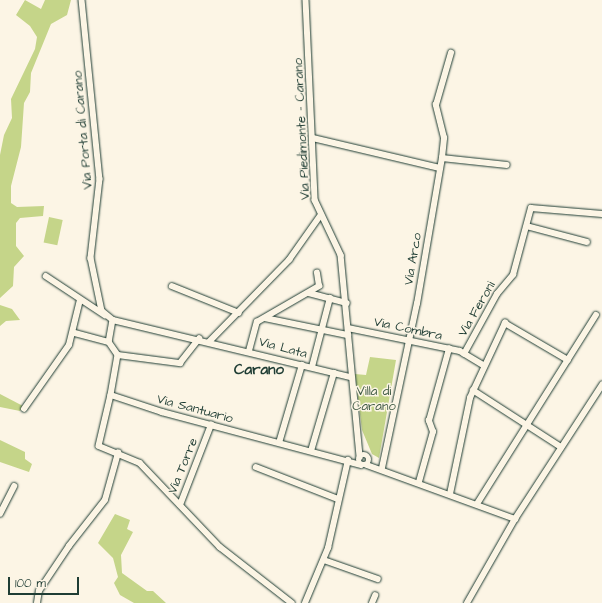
<!DOCTYPE html>
<html>
<head>
<meta charset="utf-8">
<style>
  body { margin:0 }
  #map { position:relative; width:602px; height:603px; overflow:hidden; background:#fcf5e5; font-family:"Architects Daughter",sans-serif }
  div>[style] { position:absolute }
  .green>* { inset:0; background:#c5d589; transform-origin:0 0 }
  .roads { filter:drop-shadow(0 0 1px #1f3d34) drop-shadow(0 0 1px #1f3d34) }
  .minor>* { height:5.5px; margin:-2.75px; padding:0 2.75px; transform-origin:2.75px; border-radius:2.75px; background:#fcf5e5 }
  .minor>.ring { margin:-2.75px; padding:0; box-sizing:content-box; background:none; border:5.5px solid #fcf5e5; border-radius:50% }
  span { translate:-50% -50%; white-space:nowrap; text-align:center; line-height:1.15; -webkit-text-stroke:3px #fcf5e5; paint-order:stroke }
  .street-label { font-size:13px; color:#1f3d34 }
  .park-label { font-size:13px; color:#405b45 }
  .quarter-label { font-size:15px; color:#1f3d34; font-weight:700 }
  .scale { position:absolute; left:8px; top:577px; width:71px; height:18px; box-sizing:border-box; border:2px solid #1f3d34; border-top:0; padding-left:5px; font-size:12px; line-height:14px; white-space:nowrap; color:#1f3d34; -webkit-text-stroke:3px #fcf5e5; paint-order:stroke }
</style>
</head>
<body>
<div id="map">
  <div class="green">
    <i style="clip-path:polygon(25px 0,41px 9px,45px 0,71px 0,67px 15px,51px 24px,31px 73px,30px 92px,24px 103px,21px 147px,11px 186px,11px 203px,17px 207px,44px 206px,43px 216px,20px 218px,16px 223px,16px 246px,24px 256px,14px 267px,13px 286px,0 298px,0 155px,4px 135px,12px 118px,11px 99px,35px 49px,37px 37px,30px 26px,16px 15px)"></i>
    <i style="left:49px;top:217px;width:14px;height:26px;rotate:12deg"></i>
    <i style="clip-path:polygon(0 305px,12px 309px,20px 320px,6px 321px,0 326px)"></i>
    <i style="clip-path:polygon(370px 357px,396px 360px,379px 458px,372px 454px,362px 430px,355px 374px,366px 375px)"></i>
    <i style="clip-path:polygon(0 394px,23px 406px,20px 411px,0 407px)"></i>
    <i style="clip-path:polygon(0 440px,25px 452px,25px 459px,32px 464px,29px 472px,0 462px)"></i>
    <i style="clip-path:polygon(115px 514px,130px 520px,127px 529px,133px 532px,121px 555px,122px 573px,147px 591px,153px 591px,166px 603px,134px 603px,120px 595px,114px 583px,118px 577px,113px 558px,98px 543px)"></i>
  </div>
  <div class="roads">
    <div class="minor">
      <i style="left:82px;top:0;width:180px;rotate:84.3deg"></i>
      <i style="left:100px;top:179px;width:80px;rotate:96.5deg"></i>
      <i style="left:91px;top:258px;width:54px;rotate:78.3deg"></i>
      <i style="left:102px;top:311px;width:14px;rotate:39deg"></i>
      <i style="left:113px;top:320px;width:245px;rotate:13.5deg"></i>
      <i style="left:306px;top:0;width:200px;rotate:87.4deg"></i>
      <i style="left:315px;top:200px;width:61px;rotate:64.7deg"></i>
      <i style="left:341px;top:255px;width:203px;rotate:84.6deg"></i>
      <i style="left:313px;top:138px;width:130px;rotate:13.3deg"></i>
      <i style="left:442px;top:158px;width:65px;rotate:6.1deg"></i>
      <i style="left:527px;top:226px;width:62px;rotate:14.9deg"></i>
      <i style="left:46px;top:276px;width:71px;rotate:33.5deg"></i>
      <i style="left:172px;top:286px;width:72px;rotate:21.9deg"></i>
      <i style="left:309px;top:293px;width:39px;rotate:15deg"></i>
      <i style="left:265px;top:318px;width:85px;rotate:11.6deg"></i>
      <i style="left:113px;top:320px;width:22px;rotate:100deg"></i>
      <i style="left:109px;top:342px;width:16px;rotate:55deg"></i>
      <i style="left:118px;top:355px;width:41px;rotate:99.9deg"></i>
      <i style="left:111px;top:395px;width:54px;rotate:18.4deg"></i>
      <i style="left:162px;top:412px;width:206px;rotate:14.9deg"></i>
      <i style="left:348px;top:328px;width:114px;rotate:11.6deg"></i>
      <i style="left:460px;top:351px;width:27px;rotate:31deg"></i>
      <i style="left:75px;top:333px;width:35px;rotate:15deg"></i>
      <i style="left:209px;top:342px;width:115px;rotate:-45.7deg"></i>
      <i style="left:289px;top:260px;width:54px;rotate:-54.8deg"></i>
      <i style="left:249px;top:351px;width:30px;rotate:-75deg"></i>
      <i style="left:257px;top:322px;width:72px;rotate:-30.1deg"></i>
      <i style="left:319px;top:286px;width:13px;rotate:-99deg"></i>
      <i style="left:464px;top:354px;width:68px;rotate:-61.2deg"></i>
      <i style="left:497px;top:294px;width:25px;rotate:-50deg"></i>
      <i style="left:513px;top:275px;width:69px;rotate:-75deg"></i>
      <i style="left:531px;top:208px;width:71px;rotate:4.8deg"></i>
      <i style="left:118px;top:355px;width:63px;rotate:7.4deg"></i>
      <i style="left:180px;top:363px;width:31px;rotate:-52deg"></i>
      <i style="left:312px;top:367px;width:71px;rotate:-75.4deg"></i>
      <i style="left:473px;top:390px;width:105px;rotate:32.9deg"></i>
      <i style="left:111px;top:395px;width:52px;rotate:103.2deg"></i>
      <i style="left:99px;top:446px;width:44px;rotate:22.5deg"></i>
      <i style="left:140px;top:463px;width:116px;rotate:46.4deg"></i>
      <i style="left:220px;top:547px;width:91px;rotate:37.9deg"></i>
      <i style="left:24px;top:409px;width:78px;rotate:-54.9deg"></i>
      <i style="left:69px;top:345px;width:46px;rotate:-76.3deg"></i>
      <i style="left:279px;top:443px;width:81px;rotate:-73.6deg"></i>
      <i style="left:311px;top:451px;width:81px;rotate:-73.6deg"></i>
      <i class="ring" style="left:358.5px;top:454.5px;width:5.5px;height:5.5px"></i>
      <i style="left:367px;top:465px;width:158px;rotate:20deg"></i>
      <i style="left:256px;top:467px;width:88px;rotate:21.3deg"></i>
      <i style="left:382px;top:468px;width:168px;rotate:-78deg"></i>
      <i style="left:417px;top:304px;width:148px;rotate:-80.3deg"></i>
      <i style="left:442px;top:158px;width:20px;rotate:-84deg"></i>
      <i style="left:444px;top:138px;width:34px;rotate:-104deg"></i>
      <i style="left:436px;top:105px;width:54px;rotate:-73.9deg"></i>
      <i style="left:419px;top:482px;width:52px;rotate:-74.4deg"></i>
      <i style="left:433px;top:432px;width:12px;rotate:-110deg"></i>
      <i style="left:429px;top:421px;width:75px;rotate:-74.5deg"></i>
      <i style="left:450px;top:494px;width:98px;rotate:-78.2deg"></i>
      <i style="left:470px;top:398px;width:83px;rotate:-65deg"></i>
      <i style="left:505px;top:323px;width:73px;rotate:30.4deg"></i>
      <i style="left:477px;top:504px;width:223px;rotate:-57.8deg"></i>
      <i style="left:180px;top:505px;width:86px;rotate:-68.8deg"></i>
      <i style="left:0;top:514px;width:31px;rotate:-63deg"></i>
      <i style="left:324px;top:560px;width:57px;rotate:19.4deg"></i>
      <i style="left:37px;top:603px;width:12px;rotate:-81deg"></i>
      <i style="left:39px;top:591px;width:54px;rotate:-56.3deg"></i>
      <i style="left:69px;top:546px;width:58px;rotate:-52deg"></i>
      <i style="left:105px;top:500px;width:49px;rotate:-74.5deg"></i>
      <i style="left:305px;top:603px;width:60px;rotate:-67.3deg"></i>
      <i style="left:328px;top:548px;width:90px;rotate:-77.2deg"></i>
      <i style="left:372px;top:603px;width:8px;rotate:-67deg"></i>
      <i style="left:467px;top:603px;width:97px;rotate:-60.3deg"></i>
      <i style="left:515px;top:519px;width:160px;rotate:-57deg"></i>
    </div>
  </div>
  <div class="street-label">
    <span style="left:302px;top:129px;rotate:-93deg">Via Piedimonte - Carano</span>
    <span style="left:83px;top:130px;rotate:-95deg">Via Porta di Carano</span>
    <span style="left:413px;top:259px;rotate:-80deg">Via Arco</span>
    <span style="left:477px;top:309px;rotate:-60deg">Via Feroni</span>
    <span style="left:408px;top:329px;rotate:12deg">Via Combra</span>
    <span style="left:283px;top:348px;rotate:15deg">Via Lata</span>
    <span style="left:195px;top:409px;rotate:15deg">Via Santuario</span>
    <span style="left:183px;top:466px;rotate:-68deg">Via Torre</span>
  </div>
  <div class="park-label">
    <span style="left:374px;top:399px">Villa di<br>Carano</span>
  </div>
  <div class="quarter-label">
    <span style="left:259px;top:370px">Carano</span>
  </div>
  <div class="scale">100 m</div>
</div>
</body>
</html>
